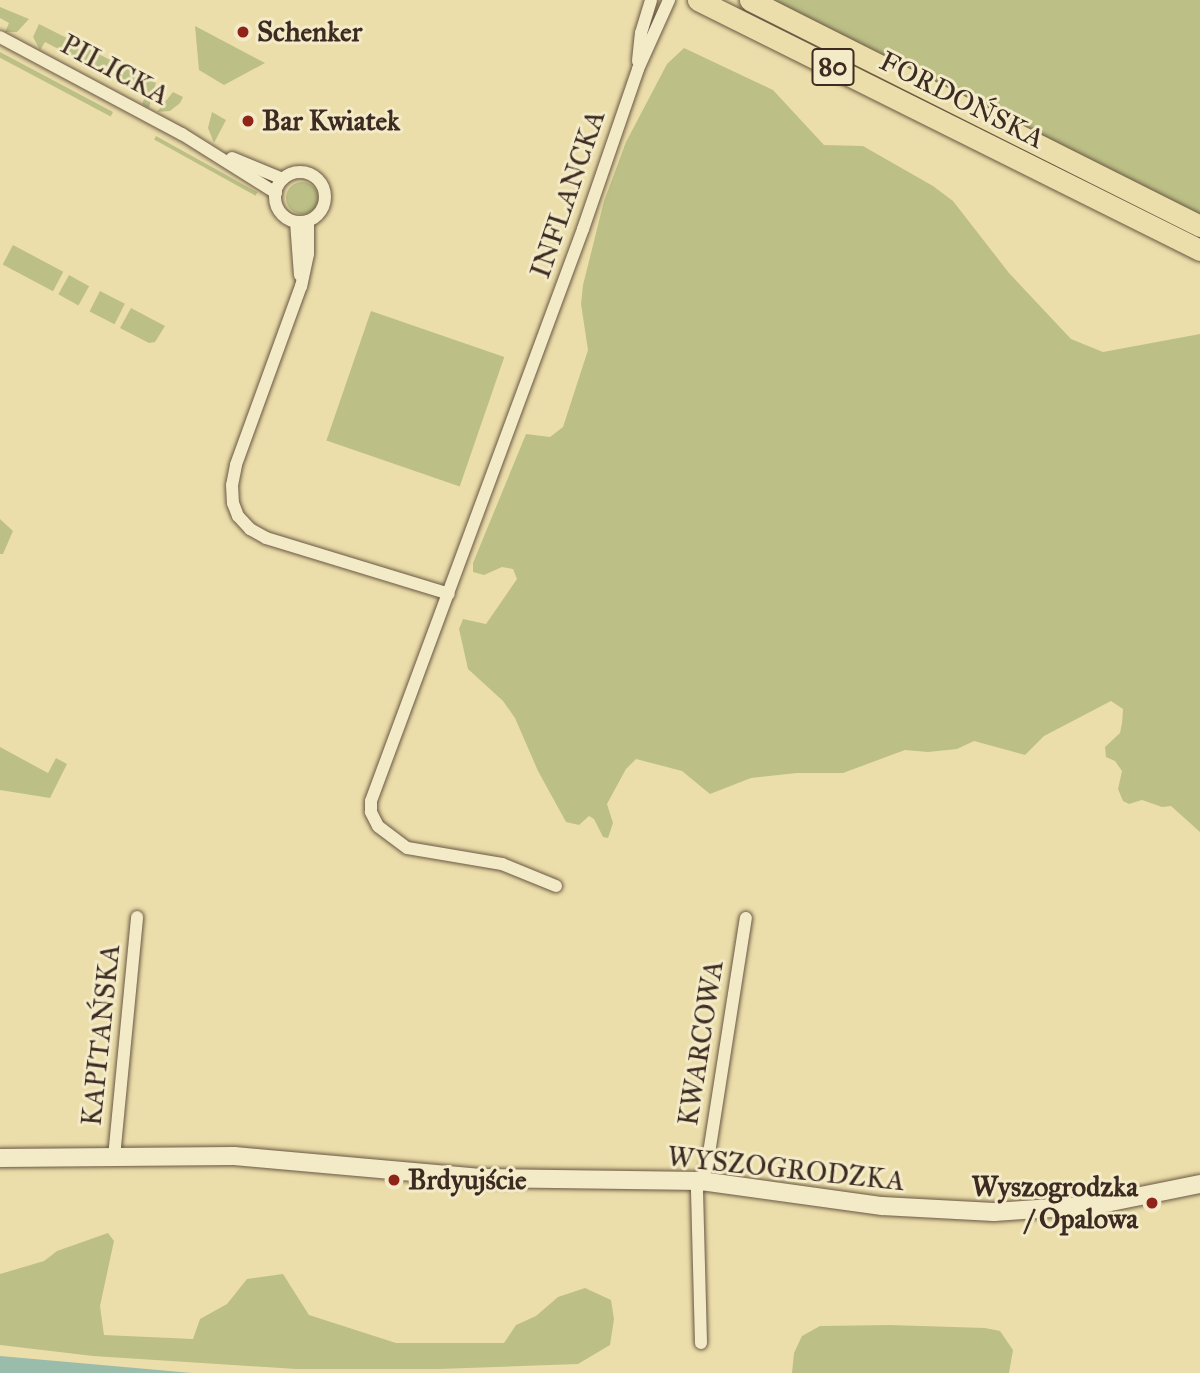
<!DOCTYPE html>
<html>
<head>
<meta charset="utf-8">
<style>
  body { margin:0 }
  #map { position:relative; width:1200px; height:1373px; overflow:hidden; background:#ecdeaa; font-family:"IM FELL Great Primer",serif }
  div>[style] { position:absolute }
  .green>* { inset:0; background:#bcc086; transform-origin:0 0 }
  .round { border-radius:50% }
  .water>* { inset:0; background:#99bcab }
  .roads { filter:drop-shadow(0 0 2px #695844) drop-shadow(0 0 2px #695844) }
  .street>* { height:12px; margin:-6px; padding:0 6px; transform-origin:6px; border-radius:6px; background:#f3eac8 }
  .street>.ring { margin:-6px; padding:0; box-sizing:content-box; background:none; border:12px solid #f3eac8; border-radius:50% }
  .secondary>* { height:18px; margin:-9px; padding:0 9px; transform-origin:9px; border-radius:9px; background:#f3eac8 }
  .primary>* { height:21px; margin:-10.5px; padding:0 10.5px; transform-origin:10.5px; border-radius:10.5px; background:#ecdeaa }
  .dots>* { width:19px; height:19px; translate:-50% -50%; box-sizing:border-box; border:4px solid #f3eac8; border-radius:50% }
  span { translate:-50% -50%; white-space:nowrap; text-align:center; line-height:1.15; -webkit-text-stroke:6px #f3eac8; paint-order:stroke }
  .shield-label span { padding:2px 5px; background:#f3eac8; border:2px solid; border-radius:5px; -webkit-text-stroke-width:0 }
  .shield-label { font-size:26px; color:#3d2b22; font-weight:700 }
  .poi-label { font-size:28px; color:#3d2b22; font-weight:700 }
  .left { translate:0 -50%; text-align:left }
  .right { translate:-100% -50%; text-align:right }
  .street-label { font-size:28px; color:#3d2b22 }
</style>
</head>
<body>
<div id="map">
  <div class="green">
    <i style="clip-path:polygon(764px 0,1200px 0,1200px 219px)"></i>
    <i style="clip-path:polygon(0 7px,29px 19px,17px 32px,5px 32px,9px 23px,0 18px)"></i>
    <i style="clip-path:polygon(39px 24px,156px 83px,149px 108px,142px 104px,146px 95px,45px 42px,40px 50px,33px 37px)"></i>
    <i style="clip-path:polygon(195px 26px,265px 63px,224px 85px,199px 70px)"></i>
    <i style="clip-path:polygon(684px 48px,773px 90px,824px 145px,863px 146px,933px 186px,953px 201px,1009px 273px,1071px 339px,1103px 352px,1200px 334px,1200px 832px,1171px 806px,1162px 807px,1142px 800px,1129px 804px,1123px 801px,1118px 789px,1122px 771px,1115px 761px,1106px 757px,1105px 747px,1120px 733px,1122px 723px,1123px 709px,1111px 701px,1044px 736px,1025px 755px,974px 741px,957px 749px,928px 752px,905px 750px,843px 773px,797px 773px,751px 778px,710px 794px,682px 771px,636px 759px,626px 769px,607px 804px,613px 823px,608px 838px,603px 837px,594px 819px,589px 816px,579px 825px,566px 822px,538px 771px,515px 718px,503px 701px,468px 669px,459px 629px,463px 619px,486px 624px,517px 579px,513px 569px,502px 567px,484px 575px,473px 572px,473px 563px,526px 434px,550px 437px,563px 427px,588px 350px,581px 304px,583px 285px,604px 201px,626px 142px,667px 64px)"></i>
    <i style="left:0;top:52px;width:128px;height:5px;rotate:28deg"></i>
    <i style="clip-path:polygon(173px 92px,183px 97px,180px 103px,170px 111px,157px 112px)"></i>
    <i style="clip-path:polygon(212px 112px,226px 120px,214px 143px,208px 128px)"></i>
    <i style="left:156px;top:136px;width:116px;height:4px;rotate:29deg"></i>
    <i class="round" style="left:286px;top:182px;width:32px;height:32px"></i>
    <i style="left:13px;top:245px;width:57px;height:22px;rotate:28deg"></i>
    <i style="left:69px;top:275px;width:23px;height:22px;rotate:29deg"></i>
    <i style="left:100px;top:291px;width:28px;height:23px;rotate:27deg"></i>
    <i style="clip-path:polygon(131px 308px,165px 326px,155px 342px,149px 343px,120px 328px)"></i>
    <i style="left:371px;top:311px;width:141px;height:137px;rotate:19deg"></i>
    <i style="clip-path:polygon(0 519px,13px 531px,3px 554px,0 554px)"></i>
    <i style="clip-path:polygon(0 747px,48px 773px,56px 758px,67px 764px,50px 798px,0 790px)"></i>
    <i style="clip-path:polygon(108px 1233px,114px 1241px,100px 1306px,104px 1335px,193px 1339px,200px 1319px,227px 1304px,247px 1279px,283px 1274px,309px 1315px,396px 1343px,504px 1343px,516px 1325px,536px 1316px,558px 1297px,585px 1288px,611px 1300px,614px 1319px,610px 1345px,578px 1364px,439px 1369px,296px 1369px,93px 1356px,0 1345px,0 1274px,44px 1261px,57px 1251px)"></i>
    <i style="clip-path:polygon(890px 1325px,985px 1328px,1000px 1331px,1013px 1350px,1009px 1373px,792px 1373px,794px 1353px,802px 1336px,820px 1326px)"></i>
  </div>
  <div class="water">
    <i style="clip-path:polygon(0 1356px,192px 1373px,0 1373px)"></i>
  </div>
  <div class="roads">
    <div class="street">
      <i style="left:0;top:37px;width:206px;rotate:28.1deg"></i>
      <i style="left:182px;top:134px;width:111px;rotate:32.1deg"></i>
      <i style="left:638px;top:61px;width:28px;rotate:-84deg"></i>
      <i style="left:641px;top:33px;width:34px;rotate:-73deg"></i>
      <i style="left:232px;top:158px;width:55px;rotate:22.4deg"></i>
      <i class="ring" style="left:275px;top:172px;width:38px;height:38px"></i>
      <i style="left:308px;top:221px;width:33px;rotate:90deg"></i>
      <i style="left:308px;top:254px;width:33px;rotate:102deg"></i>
      <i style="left:301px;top:286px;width:190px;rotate:110deg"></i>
      <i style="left:236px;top:465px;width:20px;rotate:101deg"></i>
      <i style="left:232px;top:485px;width:18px;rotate:87deg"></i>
      <i style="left:233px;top:503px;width:14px;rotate:69deg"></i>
      <i style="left:238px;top:516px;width:18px;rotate:47deg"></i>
      <i style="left:250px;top:529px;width:18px;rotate:29deg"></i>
      <i style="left:266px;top:538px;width:191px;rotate:17deg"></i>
      <i style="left:296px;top:222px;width:53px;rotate:85.7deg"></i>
      <i style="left:556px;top:886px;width:58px;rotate:-157.8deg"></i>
      <i style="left:502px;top:864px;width:96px;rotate:-170.4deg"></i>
      <i style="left:407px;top:848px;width:36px;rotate:-143deg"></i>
      <i style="left:378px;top:826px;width:16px;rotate:-117deg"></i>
      <i style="left:371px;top:812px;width:11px;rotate:-90deg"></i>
      <i style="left:371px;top:801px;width:610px;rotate:-69.66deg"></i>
      <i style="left:583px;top:229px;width:169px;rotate:-71deg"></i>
      <i style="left:638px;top:69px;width:76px;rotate:-65.8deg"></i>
      <i style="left:114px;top:1157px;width:241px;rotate:-84.5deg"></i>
      <i style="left:701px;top:1343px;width:153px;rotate:-91.5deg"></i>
      <i style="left:697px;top:1190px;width:26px;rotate:-67deg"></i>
      <i style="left:707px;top:1166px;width:251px;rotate:-81.1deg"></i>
    </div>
    <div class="secondary">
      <i style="left:0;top:1158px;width:234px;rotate:-0.5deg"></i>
      <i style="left:234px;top:1156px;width:248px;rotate:5.1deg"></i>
      <i style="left:481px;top:1178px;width:220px;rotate:0.8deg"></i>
      <i style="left:701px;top:1181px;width:183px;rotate:7.9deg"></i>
      <i style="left:882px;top:1206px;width:112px;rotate:3.1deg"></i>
      <i style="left:994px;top:1212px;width:102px;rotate:-3.9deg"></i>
      <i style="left:1096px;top:1205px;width:106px;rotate:-11.4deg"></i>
    </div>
    <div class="primary">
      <i style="left:698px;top:0;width:561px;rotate:26.47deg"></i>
      <i style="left:750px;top:0;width:504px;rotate:26.67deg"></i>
    </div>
  </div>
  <div class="dots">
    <i style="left:243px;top:32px;background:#8f2418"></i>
    <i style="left:248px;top:121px;background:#8f2418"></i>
    <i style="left:394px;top:1180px;background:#8f2418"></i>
    <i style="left:1152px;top:1203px;background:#8f2418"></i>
  </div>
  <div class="shield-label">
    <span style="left:833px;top:67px">80</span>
  </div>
  <div class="poi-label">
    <span class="left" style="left:257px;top:32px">Schenker</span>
    <span class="left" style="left:262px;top:121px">Bar Kwiatek</span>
    <span class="left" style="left:408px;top:1180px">Brdyujście</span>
    <span class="right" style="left:1138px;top:1203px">Wyszogrodzka<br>/ Opalowa</span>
  </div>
  <div class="street-label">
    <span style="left:115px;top:70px;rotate:28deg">PILICKA</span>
    <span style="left:962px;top:100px;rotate:27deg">FORDOŃSKA</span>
    <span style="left:568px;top:194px;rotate:-71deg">INFLANCKA</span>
    <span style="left:101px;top:1035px;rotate:-84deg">KAPITAŃSKA</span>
    <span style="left:701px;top:1043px;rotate:-81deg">KWARCOWA</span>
    <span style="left:786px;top:1169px;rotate:6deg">WYSZOGRODZKA</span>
  </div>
</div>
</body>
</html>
